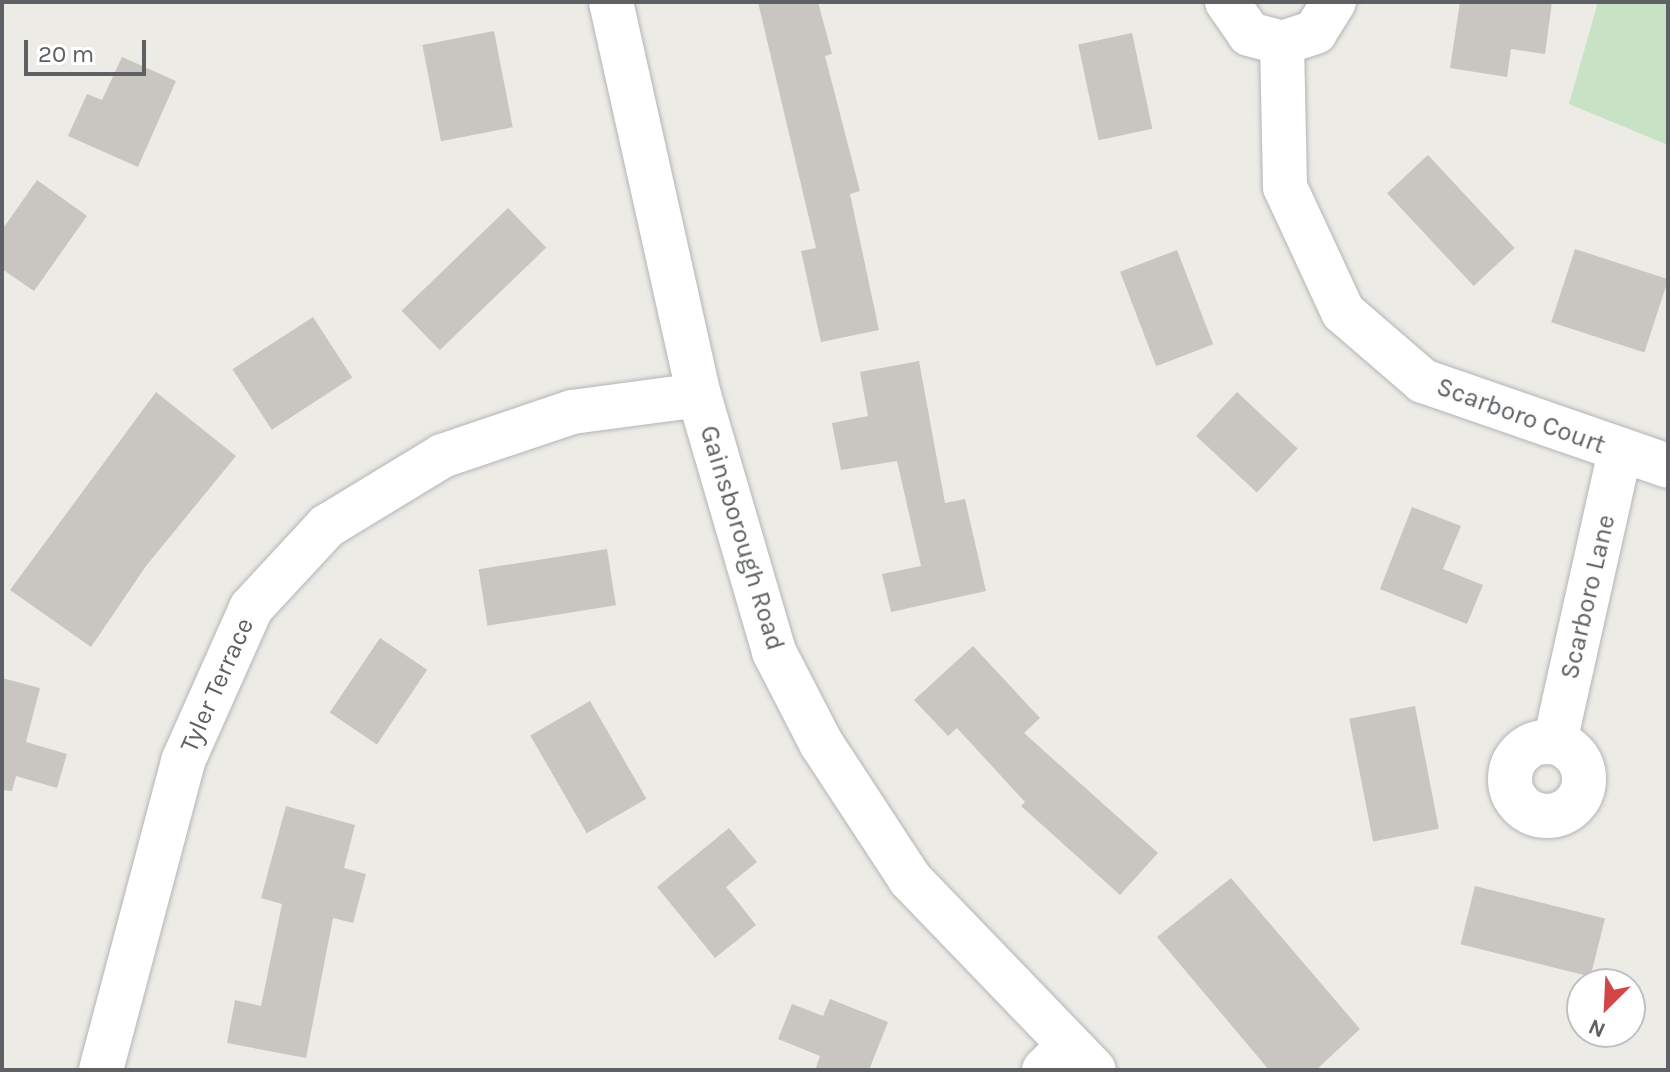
<!DOCTYPE html>
<html>
<head>
<meta charset="utf-8">
<style>
  body { margin:0 }
  #map { position:relative; width:1670px; height:1072px; overflow:hidden; background:#edebe5; font-family:Karla,sans-serif }
  div>[style] { position:absolute }
  .green>* { inset:0; background:#c7e2c5 }
  .building>* { inset:0; background:#c9c6c2; transform-origin:0 0 }
  .roads { filter:drop-shadow(0 0 2px #b2b5b8) drop-shadow(0 0 2px #b2b5b8) }
  .street>* { height:44px; margin:-22px; padding:0 22px; transform-origin:22px; border-radius:22px; background:#fff }
  .street>.ring { margin:-22px; padding:0; box-sizing:content-box; background:none; border:44px solid #fff; border-radius:50% }
  .secondary>* { height:44px; margin:-22px; padding:0 22px; transform-origin:22px; border-radius:22px; background:#fff }
  span { translate:-50% -50%; white-space:nowrap; text-align:center; line-height:1.15; -webkit-text-stroke:6px #fff; paint-order:stroke }
  .street-label { font-size:26px; color:#5d6164 }
  .frame { position:absolute; inset:0; border:4px solid #5d6164; pointer-events:none }
  .north { position:absolute; left:1566px; top:968px; width:80px; height:80px; box-sizing:border-box; background:#fff; border:2px solid #bec0c1; border-radius:50%; rotate:204deg; font-size:22px; font-weight:700; line-height:32px; text-align:center; color:#5d6164 }
  .north::after { content:''; display:block; margin:auto; width:28px; height:36px; background:#d34646; clip-path:polygon(50% 0,100% 100%,50% 72%,0 100%) }
  .scale { position:absolute; left:24px; top:40px; width:122px; height:36px; box-sizing:border-box; border:4px solid #5d6164; border-top:0; padding-left:10px; font-size:24px; line-height:28px; white-space:nowrap; color:#5d6164; -webkit-text-stroke:6px #fff; paint-order:stroke }
</style>
</head>
<body>
<div id="map">
  <div class="green">
    <i style="clip-path:polygon(1598px 2px,1668px 2px,1668px 145px,1569px 104px)"></i>
  </div>
  <div class="building">
    <i style="clip-path:polygon(758px 2px,818px 2px,832px 54px,825px 56px,860px 191px,850px 194px,879px 330px,821px 342px,801px 251px,816px 248px)"></i>
    <i style="clip-path:polygon(1460px 2px,1552px 2px,1545px 54px,1511px 49px,1507px 77px,1450px 68px)"></i>
    <i style="left:494px;top:31px;width:98px;height:73px;rotate:79deg"></i>
    <i style="left:1132px;top:33px;width:98px;height:55px;rotate:78deg"></i>
    <i style="clip-path:polygon(122px 57px,176px 81px,138px 167px,68px 136px,87px 94px,102px 100px)"></i>
    <i style="left:1428px;top:155px;width:127px;height:56px;rotate:47deg"></i>
    <i style="clip-path:polygon(37px 180px,87px 216px,34px 291px,2px 269px,2px 230px)"></i>
    <i style="left:508px;top:208px;width:55px;height:148px;rotate:46deg"></i>
    <i style="left:1575px;top:249px;width:98px;height:77px;rotate:18deg"></i>
    <i style="left:1177px;top:250px;width:101px;height:61px;rotate:69deg"></i>
    <i style="left:313px;top:317px;width:72px;height:96px;rotate:57deg"></i>
    <i style="clip-path:polygon(919px 361px,945px 503px,965px 499px,986px 591px,891px 612px,882px 574px,921px 566px,897px 461px,841px 470px,832px 423px,868px 416px,860px 372px)"></i>
    <i style="clip-path:polygon(156px 392px,236px 456px,146px 566px,91px 647px,10px 590px)"></i>
    <i style="left:1237px;top:392px;width:83px;height:60px;rotate:43deg"></i>
    <i style="clip-path:polygon(1412px 507px,1461px 526px,1443px 569px,1483px 585px,1467px 624px,1380px 589px)"></i>
    <i style="left:607px;top:549px;width:57px;height:130px;rotate:81deg"></i>
    <i style="left:380px;top:638px;width:57px;height:90px;rotate:34deg"></i>
    <i style="clip-path:polygon(973px 646px,1040px 718px,1024px 733px,1158px 853px,1120px 895px,1021px 806px,1025px 802px,957px 728px,948px 736px,914px 700px)"></i>
    <i style="clip-path:polygon(2px 678px,40px 688px,26px 742px,67px 754px,57px 788px,16px 776px,12px 791px,2px 790px)"></i>
    <i style="left:590px;top:701px;width:113px;height:69px;rotate:60deg"></i>
    <i style="left:1415px;top:706px;width:125px;height:67px;rotate:79deg"></i>
    <i style="clip-path:polygon(286px 806px,355px 825px,344px 868px,366px 874px,353px 923px,333px 918px,306px 1058px,227px 1043px,235px 1000px,261px 1006px,282px 904px,261px 898px)"></i>
    <i style="clip-path:polygon(729px 828px,757px 862px,726px 887px,756px 925px,715px 958px,657px 887px)"></i>
    <i style="clip-path:polygon(1231px 878px,1360px 1029px,1316px 1070px,1269px 1070px,1157px 937px)"></i>
    <i style="left:1475px;top:886px;width:134px;height:60px;rotate:14deg"></i>
    <i style="clip-path:polygon(830px 999px,888px 1022px,869px 1070px,815px 1070px,820px 1056px,778px 1039px,792px 1004px,823px 1016px)"></i>
  </div>
  <div class="roads">
    <div class="street">
      <i style="left:1227px;top:2px;width:39px;rotate:55deg"></i>
      <i style="left:1249px;top:34px;width:34px;rotate:15deg"></i>
      <i style="left:1282px;top:43px;width:35px;rotate:-18deg"></i>
      <i style="left:1315px;top:32px;width:36px;rotate:-58deg"></i>
      <i style="left:1282px;top:43px;width:144px;rotate:88.8deg"></i>
      <i style="left:1285px;top:187px;width:138px;rotate:65.1deg"></i>
      <i style="left:1343px;top:312px;width:106px;rotate:40.8deg"></i>
      <i style="left:1423px;top:381px;width:259px;rotate:19.1deg"></i>
      <i class="ring" style="left:1510px;top:742px;width:30px;height:30px"></i>
      <i style="left:1555px;top:742px;width:297px;rotate:-77.4deg"></i>
      <i style="left:101px;top:1070px;width:320px;rotate:-75.1deg"></i>
      <i style="left:183px;top:761px;width:167px;rotate:-66deg"></i>
      <i style="left:251px;top:608px;width:112px;rotate:-47.2deg"></i>
      <i style="left:327px;top:526px;width:135px;rotate:-31.3deg"></i>
      <i style="left:442px;top:456px;width:137px;rotate:-18.7deg"></i>
      <i style="left:572px;top:412px;width:128px;rotate:-7.6deg"></i>
      <i style="left:1044px;top:1070px;width:35px;rotate:-44deg"></i>
    </div>
    <div class="secondary">
      <i style="left:611px;top:2px;width:403px;rotate:77.4deg"></i>
      <i style="left:699px;top:395px;width:268px;rotate:73.7deg"></i>
      <i style="left:774px;top:652px;width:102px;rotate:62.7deg"></i>
      <i style="left:821px;top:743px;width:163px;rotate:56.8deg"></i>
      <i style="left:910px;top:879px;width:265px;rotate:46.1deg"></i>
    </div>
  </div>
  <div class="street-label">
    <span style="left:1521px;top:416px;rotate:20deg">Scarboro Court</span>
    <span style="left:742px;top:538px;rotate:73deg">Gainsborough Road</span>
    <span style="left:1588px;top:597px;rotate:-77deg">Scarboro Lane</span>
    <span style="left:217px;top:685px;rotate:-66deg">Tyler Terrace</span>
  </div>
  <div class="frame"></div>
  <div class="north">N</div>
  <div class="scale">20 m</div>
</div>
</body>
</html>
